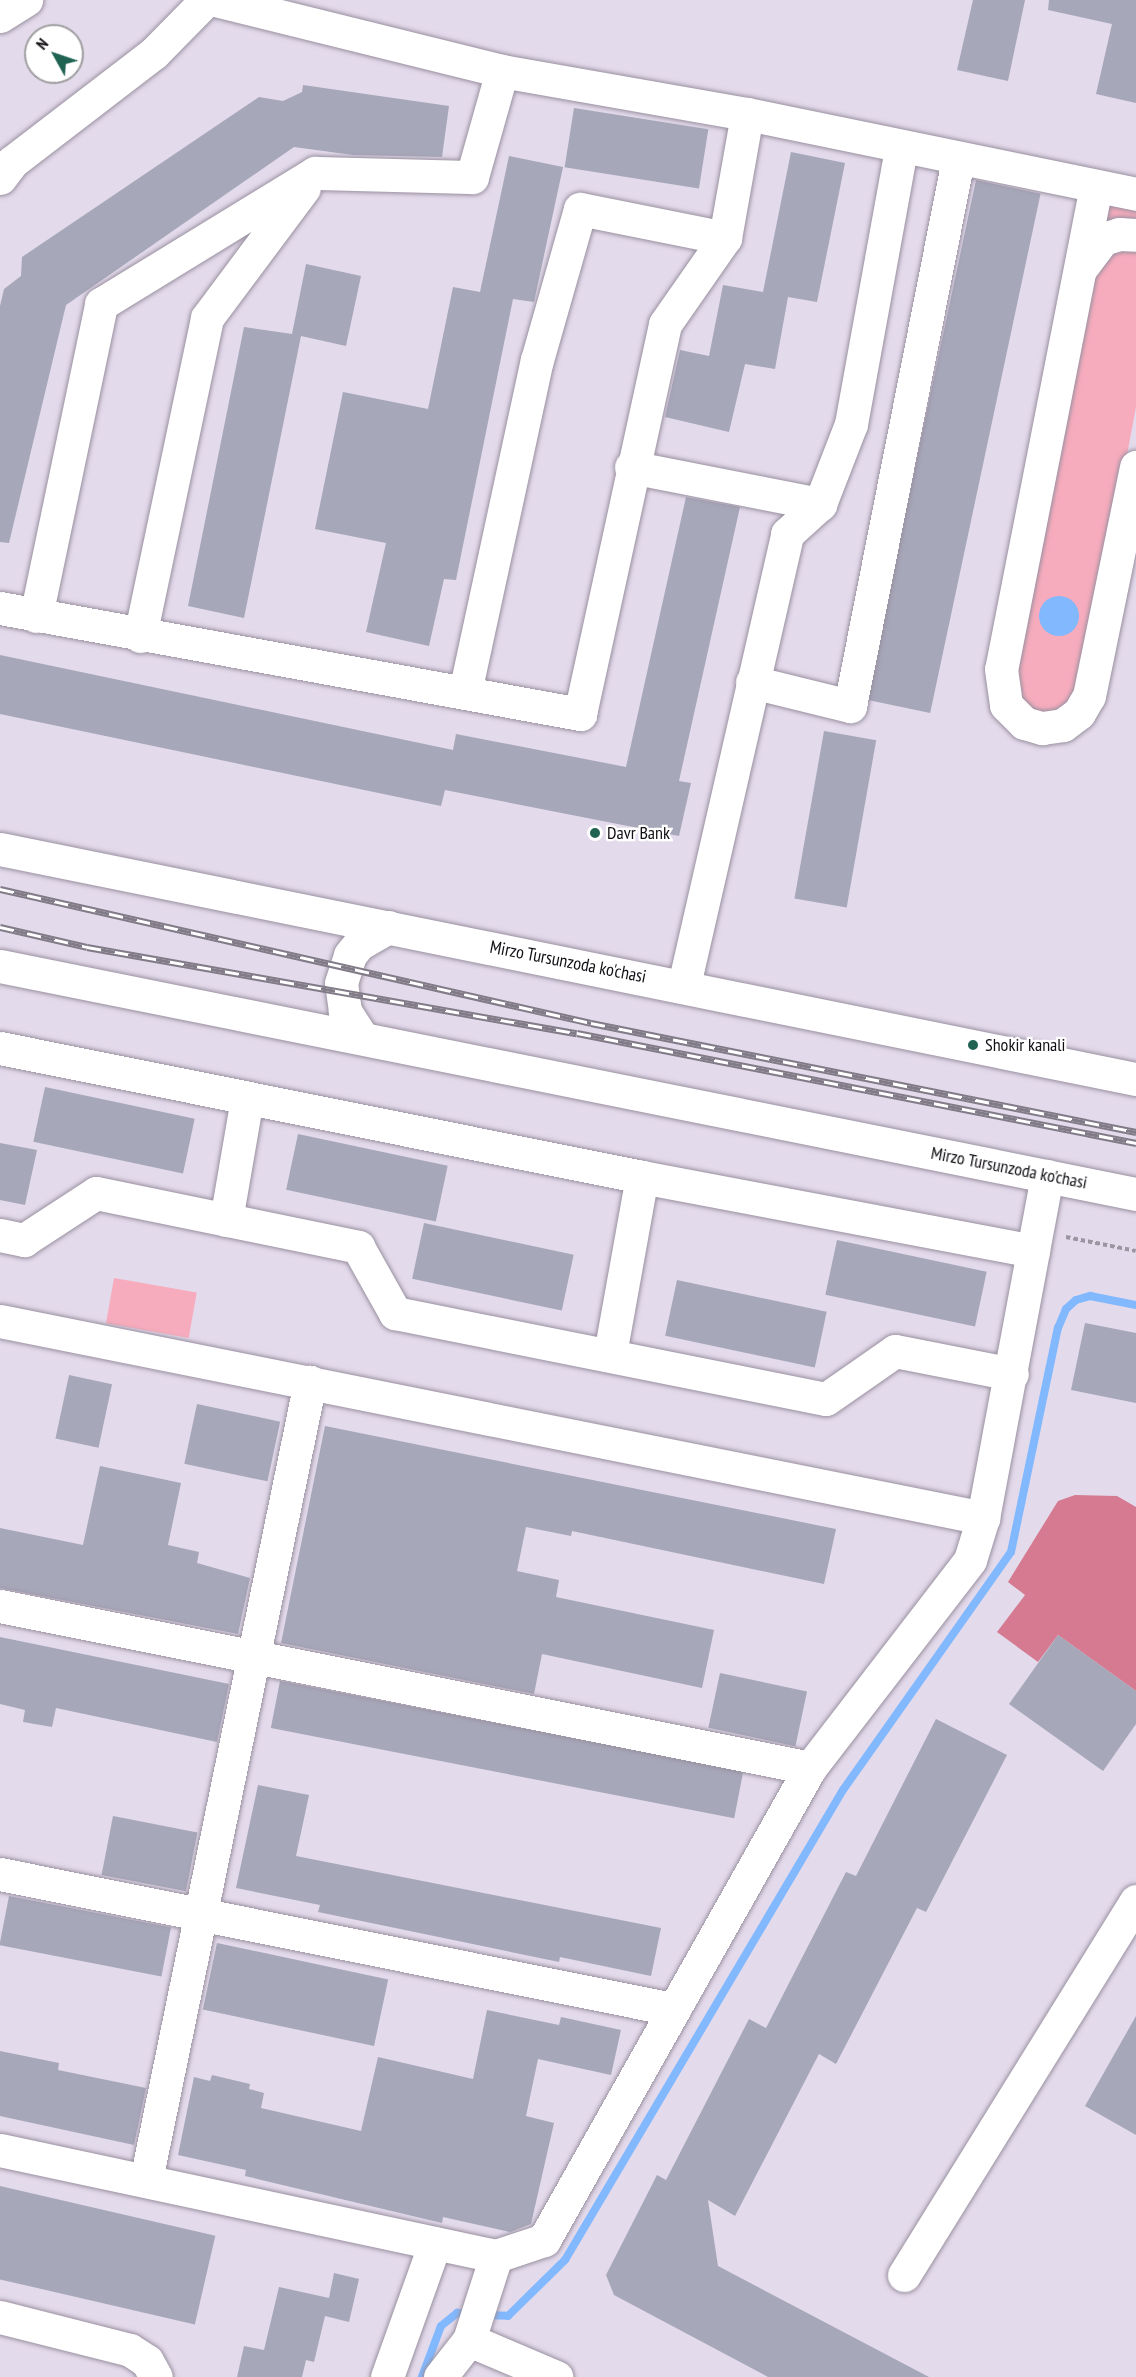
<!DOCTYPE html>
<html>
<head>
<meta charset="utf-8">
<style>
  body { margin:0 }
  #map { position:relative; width:1136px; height:2377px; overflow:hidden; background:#e3daeb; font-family:"PT Sans Narrow",sans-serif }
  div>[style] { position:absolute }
  .green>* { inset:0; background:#f7acbd; transform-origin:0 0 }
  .forest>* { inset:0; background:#d57a91 }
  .water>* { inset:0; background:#82b8fe }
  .round { border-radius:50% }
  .stream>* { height:8px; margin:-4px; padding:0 4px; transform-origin:4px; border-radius:4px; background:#82b8fe }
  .building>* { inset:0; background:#a6a7b9; transform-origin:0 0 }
  .path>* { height:4px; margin-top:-2px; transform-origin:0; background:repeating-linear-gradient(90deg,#9b94a1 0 4.5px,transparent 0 7.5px) }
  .roads { filter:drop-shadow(0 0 2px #9990a0) drop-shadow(0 0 2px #9990a0) }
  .minor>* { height:33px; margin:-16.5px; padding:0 16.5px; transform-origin:16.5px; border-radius:16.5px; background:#fff }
  .major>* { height:33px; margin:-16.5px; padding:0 16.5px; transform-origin:16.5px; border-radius:16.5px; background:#fff }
  .rail>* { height:7px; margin-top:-3.5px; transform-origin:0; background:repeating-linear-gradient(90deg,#fff 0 14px,#817b87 0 28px); box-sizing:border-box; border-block:2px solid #817b87 }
  .dots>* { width:16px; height:16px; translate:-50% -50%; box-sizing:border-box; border:3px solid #fff; border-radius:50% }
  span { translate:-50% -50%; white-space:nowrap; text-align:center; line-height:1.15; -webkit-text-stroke:4.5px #fff; paint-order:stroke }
  .poi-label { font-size:18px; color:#110e14 }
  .left { translate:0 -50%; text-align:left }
  .street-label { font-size:18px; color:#110e14 }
  .north { position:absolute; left:24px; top:24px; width:60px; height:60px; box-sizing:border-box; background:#fff; border:2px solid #a09fa1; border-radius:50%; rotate:310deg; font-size:16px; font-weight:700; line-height:24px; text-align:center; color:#110e14 }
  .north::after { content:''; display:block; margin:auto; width:21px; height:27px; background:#206353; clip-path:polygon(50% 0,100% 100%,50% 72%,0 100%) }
</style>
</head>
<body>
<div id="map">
  <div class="green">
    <i style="clip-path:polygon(1103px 203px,1136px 209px,1136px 407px,1083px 688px,1077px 700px,1038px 717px,1013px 688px)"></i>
    <i style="left:114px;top:1278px;width:84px;height:46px;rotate:10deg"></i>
  </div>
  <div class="forest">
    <i style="clip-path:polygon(1075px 1495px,1117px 1496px,1136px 1507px,1136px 1691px,1058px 1635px,1038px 1662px,997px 1632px,1025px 1595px,1008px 1582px,1058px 1501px)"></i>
  </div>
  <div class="water">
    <i class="round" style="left:1039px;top:596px;width:40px;height:40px"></i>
  </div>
  <div class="stream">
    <i style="left:484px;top:2315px;width:24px;rotate:2deg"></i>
    <i style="left:508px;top:2316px;width:80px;rotate:-44.5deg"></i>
    <i style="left:565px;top:2260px;width:546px;rotate:-59.4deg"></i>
    <i style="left:843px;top:1790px;width:291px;rotate:-54.8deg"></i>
    <i style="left:1011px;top:1552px;width:229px;rotate:-78.2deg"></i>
    <i style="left:1058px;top:1328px;width:21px;rotate:-67deg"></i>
    <i style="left:1066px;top:1309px;width:13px;rotate:-42deg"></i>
    <i style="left:1076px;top:1300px;width:15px;rotate:-16deg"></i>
    <i style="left:1090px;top:1296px;width:47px;rotate:11.1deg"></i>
    <i style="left:422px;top:2377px;width:54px;rotate:-69.6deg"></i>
    <i style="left:441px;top:2326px;width:21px;rotate:-39deg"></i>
    <i style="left:457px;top:2313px;width:14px;rotate:4deg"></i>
  </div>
  <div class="building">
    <i style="clip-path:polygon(973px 0,1025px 0,1008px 81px,957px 70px)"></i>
    <i style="clip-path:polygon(1049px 0,1136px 0,1136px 103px,1096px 94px,1112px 24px,1048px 10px)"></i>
    <i style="clip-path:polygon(303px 85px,449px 106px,442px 157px,353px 155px,294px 147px,66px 305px,9px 543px,0 542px,0 306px,4px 289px,21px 276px,22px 257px,259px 97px,283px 101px,302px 92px)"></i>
    <i style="left:574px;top:108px;width:136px;height:60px;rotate:9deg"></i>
    <i style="clip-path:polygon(791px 152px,845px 163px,817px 302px,788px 297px,775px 369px,745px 364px,729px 432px,665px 417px,680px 350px,709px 356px,723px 285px,763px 292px)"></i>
    <i style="clip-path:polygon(509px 156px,563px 167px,534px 302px,513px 299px,456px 580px,444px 579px,429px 646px,366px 632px,386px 543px,315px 529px,343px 392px,428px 409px,453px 287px,480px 292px)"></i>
    <i style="left:976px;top:180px;width:66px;height:531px;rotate:12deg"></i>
    <i style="clip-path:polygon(306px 264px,361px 276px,346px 346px,301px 336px,244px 618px,188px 606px,244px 327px,292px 334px)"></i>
    <i style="clip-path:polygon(686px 497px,740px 507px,679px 781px,691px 783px,679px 836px,445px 790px,441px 806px,0 714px,0 655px,453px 750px,456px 734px,626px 767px)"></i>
    <i style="left:824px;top:731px;width:53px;height:170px;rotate:10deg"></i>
    <i style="left:45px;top:1087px;width:153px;height:56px;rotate:12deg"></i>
    <i style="left:298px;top:1134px;width:153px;height:57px;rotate:12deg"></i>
    <i style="clip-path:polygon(0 1143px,37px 1150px,25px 1205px,0 1200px)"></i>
    <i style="left:424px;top:1223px;width:153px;height:57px;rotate:12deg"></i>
    <i style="left:837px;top:1240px;width:153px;height:56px;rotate:12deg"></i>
    <i style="left:677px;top:1280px;width:153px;height:57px;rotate:12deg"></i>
    <i style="clip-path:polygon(1085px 1323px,1136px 1333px,1136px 1403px,1071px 1390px)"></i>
    <i style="left:69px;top:1375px;width:44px;height:65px;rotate:12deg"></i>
    <i style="left:197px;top:1404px;width:85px;height:61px;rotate:12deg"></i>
    <i style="clip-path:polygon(325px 1426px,836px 1529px,824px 1584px,572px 1531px,571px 1536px,526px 1527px,517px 1571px,559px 1580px,556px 1597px,714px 1630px,702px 1688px,542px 1654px,534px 1694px,281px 1643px)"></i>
    <i style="clip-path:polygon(100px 1466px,181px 1483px,168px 1545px,199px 1552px,197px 1563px,250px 1578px,238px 1634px,0 1588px,0 1528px,83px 1545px)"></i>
    <i style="clip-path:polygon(1058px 1635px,1136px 1691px,1136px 1724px,1103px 1771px,1009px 1704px)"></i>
    <i style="clip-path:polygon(0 1637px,229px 1684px,217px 1742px,56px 1708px,52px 1727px,23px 1722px,25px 1710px,0 1704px)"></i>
    <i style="left:720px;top:1673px;width:89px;height:56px;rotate:12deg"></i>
    <i style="left:280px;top:1681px;width:472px;height:48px;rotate:11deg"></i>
    <i style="clip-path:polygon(936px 1719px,1007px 1755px,926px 1912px,917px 1908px,836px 2064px,819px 2054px,735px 2216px,708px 2200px,718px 2266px,929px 2377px,768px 2377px,614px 2295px,606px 2275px,657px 2175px,666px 2180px,749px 2019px,766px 2028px,846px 1872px,856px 1876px)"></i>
    <i style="clip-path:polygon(258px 1785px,309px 1795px,296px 1856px,661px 1928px,651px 1976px,560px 1957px,559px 1962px,318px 1912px,320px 1905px,236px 1888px)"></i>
    <i style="left:113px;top:1816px;width:86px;height:60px;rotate:11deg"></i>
    <i style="left:9px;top:1896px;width:165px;height:50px;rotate:11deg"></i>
    <i style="left:217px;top:1943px;width:175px;height:68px;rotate:12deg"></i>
    <i style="clip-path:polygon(487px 2010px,559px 2025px,561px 2017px,621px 2030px,611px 2075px,538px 2059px,526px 2116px,554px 2123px,531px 2224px,510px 2232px,443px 2217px,442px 2223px,245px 2176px,246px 2170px,178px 2155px,194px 2077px,210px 2081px,212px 2075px,250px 2084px,249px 2089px,264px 2093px,261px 2108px,361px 2131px,378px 2057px,473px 2079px)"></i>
    <i style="clip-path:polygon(1136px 2016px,1136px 2135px,1085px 2106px)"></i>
    <i style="clip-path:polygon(0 2051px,59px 2063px,58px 2070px,146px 2088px,134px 2145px,0 2116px)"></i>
    <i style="left:0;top:2186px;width:221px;height:91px;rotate:13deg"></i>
    <i style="clip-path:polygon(334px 2273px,359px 2279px,349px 2322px,325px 2316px,314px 2362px,306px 2360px,302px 2377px,237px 2377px,244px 2346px,264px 2350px,279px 2287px,329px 2298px)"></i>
  </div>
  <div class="path">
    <i style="left:1066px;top:1237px;width:71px;rotate:11.3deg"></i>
  </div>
  <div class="roads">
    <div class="minor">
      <i style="left:215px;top:0;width:296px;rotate:13.9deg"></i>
      <i style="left:502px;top:71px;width:249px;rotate:10deg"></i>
      <i style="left:747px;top:114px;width:397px;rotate:11.6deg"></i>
      <i style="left:0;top:16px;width:31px;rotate:-32deg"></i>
      <i style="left:0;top:178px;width:20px;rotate:-53deg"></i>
      <i style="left:12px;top:162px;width:179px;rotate:-37.5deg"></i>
      <i style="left:154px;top:53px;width:74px;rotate:-45.5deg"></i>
      <i style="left:1096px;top:186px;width:492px;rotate:101.1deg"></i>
      <i style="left:1001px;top:669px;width:36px;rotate:82deg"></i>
      <i style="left:1006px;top:705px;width:25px;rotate:45deg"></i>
      <i style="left:1024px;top:723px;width:19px;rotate:16deg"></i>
      <i style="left:1042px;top:728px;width:21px;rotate:-8deg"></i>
      <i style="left:1063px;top:725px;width:20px;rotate:-37deg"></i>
      <i style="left:1079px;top:713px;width:20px;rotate:-60deg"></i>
      <i style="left:1089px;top:696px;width:234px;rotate:-78.4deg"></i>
      <i style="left:1081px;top:268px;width:36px;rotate:-53deg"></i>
      <i style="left:1103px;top:239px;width:17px;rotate:-17deg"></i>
      <i style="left:1119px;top:234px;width:17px;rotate:3deg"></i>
      <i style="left:631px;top:467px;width:193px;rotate:11.1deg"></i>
      <i style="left:0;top:608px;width:590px;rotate:10.36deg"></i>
      <i style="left:580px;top:714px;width:399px;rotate:-77.7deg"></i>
      <i style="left:665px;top:324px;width:105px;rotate:-55.1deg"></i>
      <i style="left:725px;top:238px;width:126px;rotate:-79.9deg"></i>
      <i style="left:36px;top:616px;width:319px;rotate:-78.2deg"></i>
      <i style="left:101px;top:304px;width:251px;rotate:-31.5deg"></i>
      <i style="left:315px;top:173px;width:157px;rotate:1.5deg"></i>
      <i style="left:472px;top:177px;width:110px;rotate:-74.2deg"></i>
      <i style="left:140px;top:636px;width:325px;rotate:-78.1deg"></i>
      <i style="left:207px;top:318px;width:162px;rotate:-53.3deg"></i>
      <i style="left:752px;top:682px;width:101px;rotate:13.8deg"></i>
      <i style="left:850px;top:706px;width:558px;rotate:-78.83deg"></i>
      <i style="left:465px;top:692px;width:340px;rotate:-77.8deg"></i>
      <i style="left:537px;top:360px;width:157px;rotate:-74.1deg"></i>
      <i style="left:580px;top:209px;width:148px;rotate:11.3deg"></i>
      <i style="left:684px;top:985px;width:463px;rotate:-77.1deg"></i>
      <i style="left:787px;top:534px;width:45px;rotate:-42.3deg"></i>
      <i style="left:820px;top:504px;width:86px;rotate:-68.8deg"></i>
      <i style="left:851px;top:424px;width:280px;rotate:-79.7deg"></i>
      <i style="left:0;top:1048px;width:655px;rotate:11.36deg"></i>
      <i style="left:642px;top:1177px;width:398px;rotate:10.7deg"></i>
      <i style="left:226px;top:1220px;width:124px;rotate:-80.2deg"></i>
      <i style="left:0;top:1235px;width:25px;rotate:12deg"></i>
      <i style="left:24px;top:1240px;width:86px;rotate:-33.1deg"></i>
      <i style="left:96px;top:1193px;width:268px;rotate:11.6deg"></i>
      <i style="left:358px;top:1247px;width:76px;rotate:60.7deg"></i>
      <i style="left:395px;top:1313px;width:439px;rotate:11.3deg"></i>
      <i style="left:826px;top:1399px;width:84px;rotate:-34.8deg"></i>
      <i style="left:895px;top:1351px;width:119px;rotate:11.1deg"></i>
      <i style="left:0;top:1321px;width:1003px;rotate:11.33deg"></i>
      <i style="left:610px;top:1354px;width:180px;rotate:-79.8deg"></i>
      <i style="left:0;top:1606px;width:826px;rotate:11.31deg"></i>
      <i style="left:0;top:1874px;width:685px;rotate:11.36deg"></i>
      <i style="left:0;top:2150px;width:507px;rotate:12.06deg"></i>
      <i style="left:496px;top:2256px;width:51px;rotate:-18.4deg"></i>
      <i style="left:544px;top:2240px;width:542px;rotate:-60.6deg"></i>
      <i style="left:810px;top:1768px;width:262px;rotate:-52.4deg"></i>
      <i style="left:970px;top:1560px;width:44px;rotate:-72.8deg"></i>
      <i style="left:983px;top:1518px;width:348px;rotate:-79.4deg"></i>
      <i style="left:146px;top:2180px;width:815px;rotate:-78.39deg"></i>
      <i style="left:904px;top:2275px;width:440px;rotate:-58.2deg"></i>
      <i style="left:0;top:2317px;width:134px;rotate:14.2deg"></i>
      <i style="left:130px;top:2350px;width:20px;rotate:33deg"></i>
      <i style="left:147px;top:2361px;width:18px;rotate:61deg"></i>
      <i style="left:469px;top:2340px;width:88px;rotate:-72.2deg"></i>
      <i style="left:387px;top:2377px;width:142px;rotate:-70.3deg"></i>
      <i style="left:440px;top:2377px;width:47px;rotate:-51.9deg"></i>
      <i style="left:469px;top:2340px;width:95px;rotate:23deg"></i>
    </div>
    <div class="major">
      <i style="left:0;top:849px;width:1159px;rotate:11.45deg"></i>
      <i style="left:0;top:966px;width:1159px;rotate:11.35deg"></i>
      <i style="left:361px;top:1036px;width:30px;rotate:-123deg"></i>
      <i style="left:345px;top:1011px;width:28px;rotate:-98deg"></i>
      <i style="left:341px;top:983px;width:29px;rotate:-72deg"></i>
      <i style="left:350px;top:955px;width:14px;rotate:-51deg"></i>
      <i style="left:359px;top:944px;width:34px;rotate:-30deg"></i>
    </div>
  </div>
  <div class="rail">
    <i style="left:0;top:889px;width:606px;rotate:12.77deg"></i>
    <i style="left:591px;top:1023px;width:556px;rotate:11.31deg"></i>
    <i style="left:0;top:927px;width:89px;rotate:12.9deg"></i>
    <i style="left:87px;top:947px;width:497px;rotate:10deg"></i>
    <i style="left:577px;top:1033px;width:570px;rotate:11.13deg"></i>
  </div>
  <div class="dots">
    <i style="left:595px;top:833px;background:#206353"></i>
    <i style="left:973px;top:1045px;background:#206353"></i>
  </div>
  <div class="poi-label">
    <span class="left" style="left:607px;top:833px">Davr Bank</span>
    <span class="left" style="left:985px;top:1045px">Shokir kanali</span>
  </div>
  <div class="street-label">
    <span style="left:568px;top:962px;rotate:11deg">Mirzo Tursunzoda ko'chasi</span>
    <span style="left:1009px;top:1168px;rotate:11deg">Mirzo Tursunzoda ko'chasi</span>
  </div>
  <div class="north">N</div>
</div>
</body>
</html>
